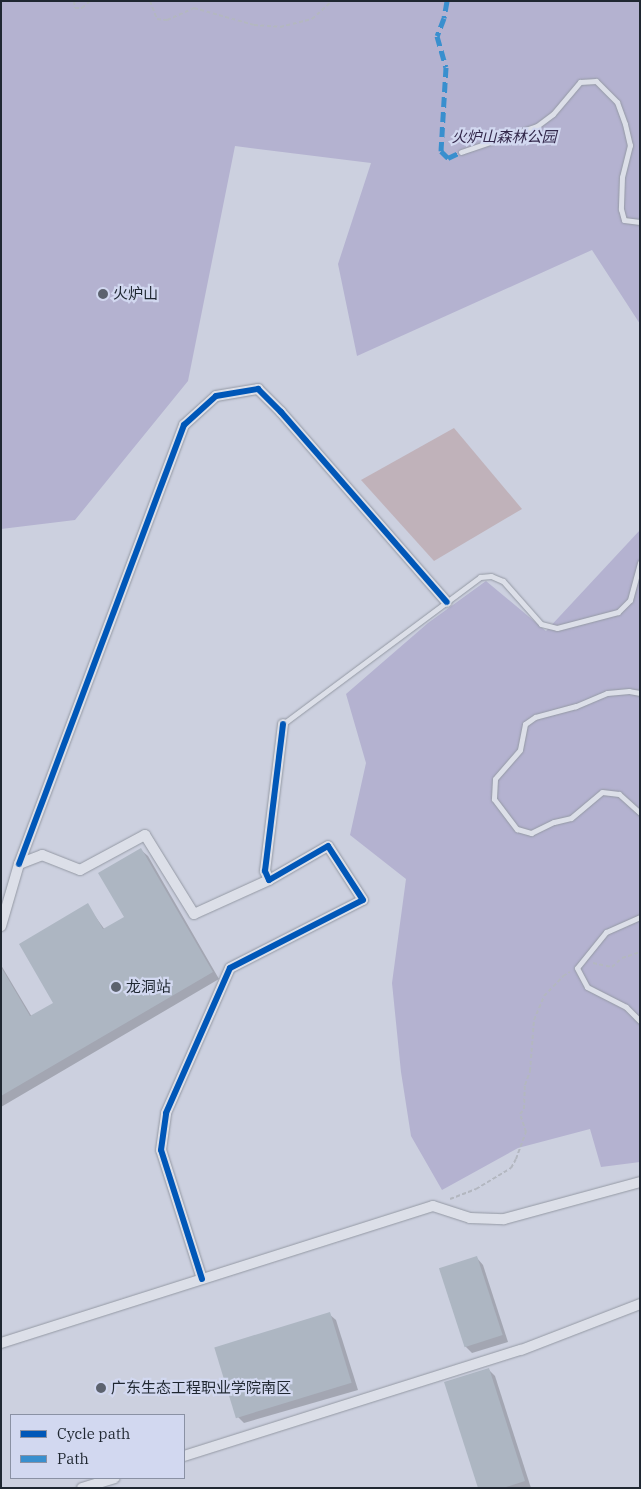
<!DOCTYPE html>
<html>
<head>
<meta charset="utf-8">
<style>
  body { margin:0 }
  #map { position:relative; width:641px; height:1489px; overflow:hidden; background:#ccd0df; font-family:"IBM Plex Serif","Noto Sans SC",serif }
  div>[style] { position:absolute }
  .green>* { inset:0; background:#b4b2d0 }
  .water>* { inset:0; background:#c0b2ba }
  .shadow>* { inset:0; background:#0003 }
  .building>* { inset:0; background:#adb6c2; transform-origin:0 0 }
  .path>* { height:2px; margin-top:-1px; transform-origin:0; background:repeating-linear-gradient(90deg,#b3b7c0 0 4px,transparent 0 6.5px) }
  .roads { filter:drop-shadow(0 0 1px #9499a4) drop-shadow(0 0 1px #9499a4) }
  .lane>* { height:5px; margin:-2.5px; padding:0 2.5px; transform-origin:2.5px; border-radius:2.5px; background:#dcdfe8 }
  .street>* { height:10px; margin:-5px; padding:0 5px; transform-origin:5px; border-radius:5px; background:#dcdfe8 }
  .quiet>* { height:5px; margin-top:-2.5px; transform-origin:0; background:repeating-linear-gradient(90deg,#398fce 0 10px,transparent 0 15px) }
  .cycleway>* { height:6px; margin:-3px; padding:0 3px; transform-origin:3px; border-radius:3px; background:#0057b8 }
  .dots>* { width:14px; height:14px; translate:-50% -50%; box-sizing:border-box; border:2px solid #d2d8f0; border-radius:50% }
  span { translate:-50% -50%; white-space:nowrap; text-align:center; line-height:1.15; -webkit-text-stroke:4.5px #d2d8f0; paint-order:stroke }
  .park-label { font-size:15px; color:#33284b; font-style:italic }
  .poi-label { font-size:15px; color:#1f2731 }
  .left { translate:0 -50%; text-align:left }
  .frame { position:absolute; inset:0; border:2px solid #1f2731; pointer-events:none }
  .legend { position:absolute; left:10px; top:1414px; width:175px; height:65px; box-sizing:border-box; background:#d2d8f0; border:1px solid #8a91a4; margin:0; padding:6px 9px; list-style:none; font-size:15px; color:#1f2731 }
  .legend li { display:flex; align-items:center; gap:10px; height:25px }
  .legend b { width:25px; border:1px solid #8a91a4 }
</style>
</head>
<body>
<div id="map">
  <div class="green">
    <i style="clip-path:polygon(1px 1px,640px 1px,640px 324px,592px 250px,357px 356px,338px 264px,371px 163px,235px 146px,188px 381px,75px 520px,1px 529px)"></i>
    <i style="clip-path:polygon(640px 530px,640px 1162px,601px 1167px,590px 1129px,518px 1148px,442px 1190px,411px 1136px,401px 1072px,392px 983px,406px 879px,350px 835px,366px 763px,346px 694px,428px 623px,486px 581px,546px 631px)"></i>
  </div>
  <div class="water">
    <i style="clip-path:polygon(454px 428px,522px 509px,434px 561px,361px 480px)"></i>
  </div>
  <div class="shadow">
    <i style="clip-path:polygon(141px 850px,148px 856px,219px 979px,1px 1107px,1px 965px,32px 1017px,55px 1003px,87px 905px,105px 930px,125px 918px)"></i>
    <i style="clip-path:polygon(477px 1258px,483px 1265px,508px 1342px,472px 1353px,465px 1346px)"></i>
    <i style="clip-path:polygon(329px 1314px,336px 1320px,358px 1390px,244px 1423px,237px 1416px)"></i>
    <i style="clip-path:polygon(488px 1369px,495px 1376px,531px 1488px,479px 1488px)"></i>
  </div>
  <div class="building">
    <i style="clip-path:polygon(141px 848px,213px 972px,1px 1096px,1px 967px,30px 1016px,53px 1003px,19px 944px,88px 903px,103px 929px,124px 917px,98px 873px)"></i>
    <i style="left:477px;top:1256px;width:83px;height:40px;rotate:72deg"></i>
    <i style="left:330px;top:1312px;width:74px;height:121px;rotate:73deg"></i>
    <i style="clip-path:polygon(489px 1368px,525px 1481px,503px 1488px,478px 1488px,444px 1382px)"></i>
  </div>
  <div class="path">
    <i style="left:74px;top:1px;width:7px;rotate:82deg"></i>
    <i style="left:75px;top:8px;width:7px"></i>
    <i style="left:82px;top:8px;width:11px;rotate:-41deg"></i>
    <i style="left:150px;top:1px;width:19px;rotate:69deg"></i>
    <i style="left:157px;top:19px;width:10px;rotate:6deg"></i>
    <i style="left:167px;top:20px;width:30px;rotate:-24deg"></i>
    <i style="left:194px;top:8px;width:62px;rotate:15.8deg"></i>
    <i style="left:254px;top:25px;width:26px;rotate:4deg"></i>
    <i style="left:280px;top:27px;width:33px;rotate:-14deg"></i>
    <i style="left:312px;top:19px;width:27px;rotate:-42deg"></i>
    <i style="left:593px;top:963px;width:19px;rotate:12deg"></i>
    <i style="left:612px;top:967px;width:13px;rotate:-42deg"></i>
    <i style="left:622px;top:958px;width:19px;rotate:-18deg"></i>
    <i style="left:450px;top:1199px;width:28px;rotate:-21deg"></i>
    <i style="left:476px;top:1189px;width:41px;rotate:-31deg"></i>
    <i style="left:511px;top:1168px;width:10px;rotate:-61deg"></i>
    <i style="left:516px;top:1159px;width:29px;rotate:-70deg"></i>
    <i style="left:526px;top:1132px;width:19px;rotate:-108deg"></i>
    <i style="left:520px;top:1114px;width:6px;rotate:-51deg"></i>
    <i style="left:524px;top:1109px;width:24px;rotate:-88deg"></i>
    <i style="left:525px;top:1085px;width:15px;rotate:-70deg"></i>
    <i style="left:530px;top:1071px;width:51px;rotate:-85.5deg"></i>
    <i style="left:534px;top:1020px;width:26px;rotate:-67deg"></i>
    <i style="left:544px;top:996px;width:28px;rotate:-46deg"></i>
    <i style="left:563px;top:976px;width:8px;rotate:-30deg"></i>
  </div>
  <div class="roads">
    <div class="lane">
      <i style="left:461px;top:152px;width:80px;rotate:-18.9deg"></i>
      <i style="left:537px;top:126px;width:20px;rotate:-37deg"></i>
      <i style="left:553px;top:114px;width:42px;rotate:-49.8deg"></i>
      <i style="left:580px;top:82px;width:16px;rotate:-4deg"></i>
      <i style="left:596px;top:81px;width:30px;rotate:45deg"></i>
      <i style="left:617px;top:102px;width:23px;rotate:70deg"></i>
      <i style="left:625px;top:124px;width:22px;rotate:77deg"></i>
      <i style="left:630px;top:145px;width:33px;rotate:104deg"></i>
      <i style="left:622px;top:177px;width:32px;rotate:92deg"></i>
      <i style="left:621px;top:209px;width:11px;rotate:75deg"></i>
      <i style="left:624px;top:220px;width:16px;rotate:7deg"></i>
      <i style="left:640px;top:693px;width:11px;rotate:-170deg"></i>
      <i style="left:629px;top:691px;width:22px;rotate:175deg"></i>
      <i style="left:607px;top:693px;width:34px;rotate:157deg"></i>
      <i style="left:576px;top:706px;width:42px;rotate:165deg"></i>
      <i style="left:535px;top:717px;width:12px;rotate:145deg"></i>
      <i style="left:525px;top:724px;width:26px;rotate:101deg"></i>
      <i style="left:520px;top:750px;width:38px;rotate:131deg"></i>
      <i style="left:495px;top:779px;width:20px;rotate:93deg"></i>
      <i style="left:494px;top:799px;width:38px;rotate:53deg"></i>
      <i style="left:517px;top:829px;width:15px;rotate:16deg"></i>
      <i style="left:531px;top:833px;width:25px;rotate:-26deg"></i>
      <i style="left:554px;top:822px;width:17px;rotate:-13deg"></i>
      <i style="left:571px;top:818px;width:40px;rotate:-40deg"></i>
      <i style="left:602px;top:792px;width:17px;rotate:7deg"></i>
      <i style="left:619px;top:794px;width:28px;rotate:42deg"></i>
      <i style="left:283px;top:724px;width:246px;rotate:-36.7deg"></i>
      <i style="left:480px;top:577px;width:11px;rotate:-5deg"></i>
      <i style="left:491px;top:576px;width:13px;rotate:23deg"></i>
      <i style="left:503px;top:581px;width:57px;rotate:48.5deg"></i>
      <i style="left:541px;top:624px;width:16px;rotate:14deg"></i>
      <i style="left:557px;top:628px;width:63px;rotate:-14.7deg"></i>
      <i style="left:618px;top:612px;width:17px;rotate:-45deg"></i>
      <i style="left:630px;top:600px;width:39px;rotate:-75deg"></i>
      <i style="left:640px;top:917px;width:37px;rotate:156deg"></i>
      <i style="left:606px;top:932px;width:46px;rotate:128.9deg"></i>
      <i style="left:577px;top:968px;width:21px;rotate:62deg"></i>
      <i style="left:587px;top:987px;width:44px;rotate:27.1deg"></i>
      <i style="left:626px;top:1007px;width:20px;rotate:45deg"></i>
    </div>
    <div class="street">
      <i style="left:19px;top:864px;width:469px;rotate:-69.4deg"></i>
      <i style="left:184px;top:425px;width:43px;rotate:-42.2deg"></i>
      <i style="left:216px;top:396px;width:43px;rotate:-9.5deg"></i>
      <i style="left:258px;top:389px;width:33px;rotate:45deg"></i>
      <i style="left:281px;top:412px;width:252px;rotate:48.9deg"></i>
      <i style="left:1px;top:926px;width:65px;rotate:-73.8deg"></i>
      <i style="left:19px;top:864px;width:25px;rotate:-21deg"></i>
      <i style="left:42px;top:855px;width:41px;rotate:21.5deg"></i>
      <i style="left:80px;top:870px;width:74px;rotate:-28.3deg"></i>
      <i style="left:145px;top:835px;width:93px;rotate:58.2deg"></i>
      <i style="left:194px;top:914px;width:82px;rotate:-24.4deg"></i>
      <i style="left:202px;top:1279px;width:135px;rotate:-107.6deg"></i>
      <i style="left:161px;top:1150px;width:37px;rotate:-82deg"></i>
      <i style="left:166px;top:1113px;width:158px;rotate:-66.2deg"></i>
      <i style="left:230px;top:968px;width:149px;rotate:-27.1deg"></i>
      <i style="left:363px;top:900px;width:64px;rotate:-122.9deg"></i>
      <i style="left:328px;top:846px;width:68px;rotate:150deg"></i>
      <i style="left:269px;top:880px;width:10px;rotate:-114deg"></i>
      <i style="left:265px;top:871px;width:148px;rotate:-83deg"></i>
      <i style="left:1px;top:1343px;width:453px;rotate:-17.6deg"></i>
      <i style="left:433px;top:1206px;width:39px;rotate:18deg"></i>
      <i style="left:470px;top:1218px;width:34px;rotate:2deg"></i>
      <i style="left:504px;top:1219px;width:141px;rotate:-15.2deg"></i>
      <i style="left:184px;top:1456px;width:353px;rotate:-17.5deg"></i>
      <i style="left:521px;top:1350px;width:128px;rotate:-21.1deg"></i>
      <i style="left:82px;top:1488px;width:34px;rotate:-17deg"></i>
    </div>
  </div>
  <div class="quiet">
    <i style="left:447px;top:1px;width:17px;rotate:100deg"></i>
    <i style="left:444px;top:18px;width:19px;rotate:111deg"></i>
    <i style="left:437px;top:36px;width:32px;rotate:74deg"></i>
    <i style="left:446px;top:67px;width:84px;rotate:93.4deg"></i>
    <i style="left:441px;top:151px;width:10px;rotate:45deg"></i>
    <i style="left:448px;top:158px;width:14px;rotate:-25deg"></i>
  </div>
  <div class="cycleway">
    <i style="left:19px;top:864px;width:469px;rotate:-69.4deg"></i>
    <i style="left:184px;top:425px;width:43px;rotate:-42.2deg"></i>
    <i style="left:216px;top:396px;width:43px;rotate:-9.5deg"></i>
    <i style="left:258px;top:389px;width:33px;rotate:45deg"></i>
    <i style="left:281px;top:412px;width:252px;rotate:48.9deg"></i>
    <i style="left:202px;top:1279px;width:135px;rotate:-107.6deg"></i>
    <i style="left:161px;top:1150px;width:37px;rotate:-82deg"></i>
    <i style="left:166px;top:1113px;width:158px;rotate:-66.2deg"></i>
    <i style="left:230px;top:968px;width:149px;rotate:-27.1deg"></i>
    <i style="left:363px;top:900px;width:64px;rotate:-122.9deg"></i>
    <i style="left:328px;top:846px;width:68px;rotate:150deg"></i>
    <i style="left:269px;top:880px;width:10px;rotate:-114deg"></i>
    <i style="left:265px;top:871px;width:148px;rotate:-83deg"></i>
  </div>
  <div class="dots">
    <i style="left:103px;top:294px;background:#5c626e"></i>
    <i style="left:116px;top:987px;background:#5c626e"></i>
    <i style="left:101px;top:1388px;background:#5c626e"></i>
  </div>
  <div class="park-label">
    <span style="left:504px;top:137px">火炉山森林公园</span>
  </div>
  <div class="poi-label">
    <span class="left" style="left:113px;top:294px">火炉山</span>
    <span class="left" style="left:126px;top:987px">龙洞站</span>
    <span class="left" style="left:111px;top:1388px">广东生态工程职业学院南区</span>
  </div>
  <div class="frame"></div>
  <ul class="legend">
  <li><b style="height:6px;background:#0057b8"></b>Cycle path</li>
  <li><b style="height:6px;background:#398fce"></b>Path</li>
  </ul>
</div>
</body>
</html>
